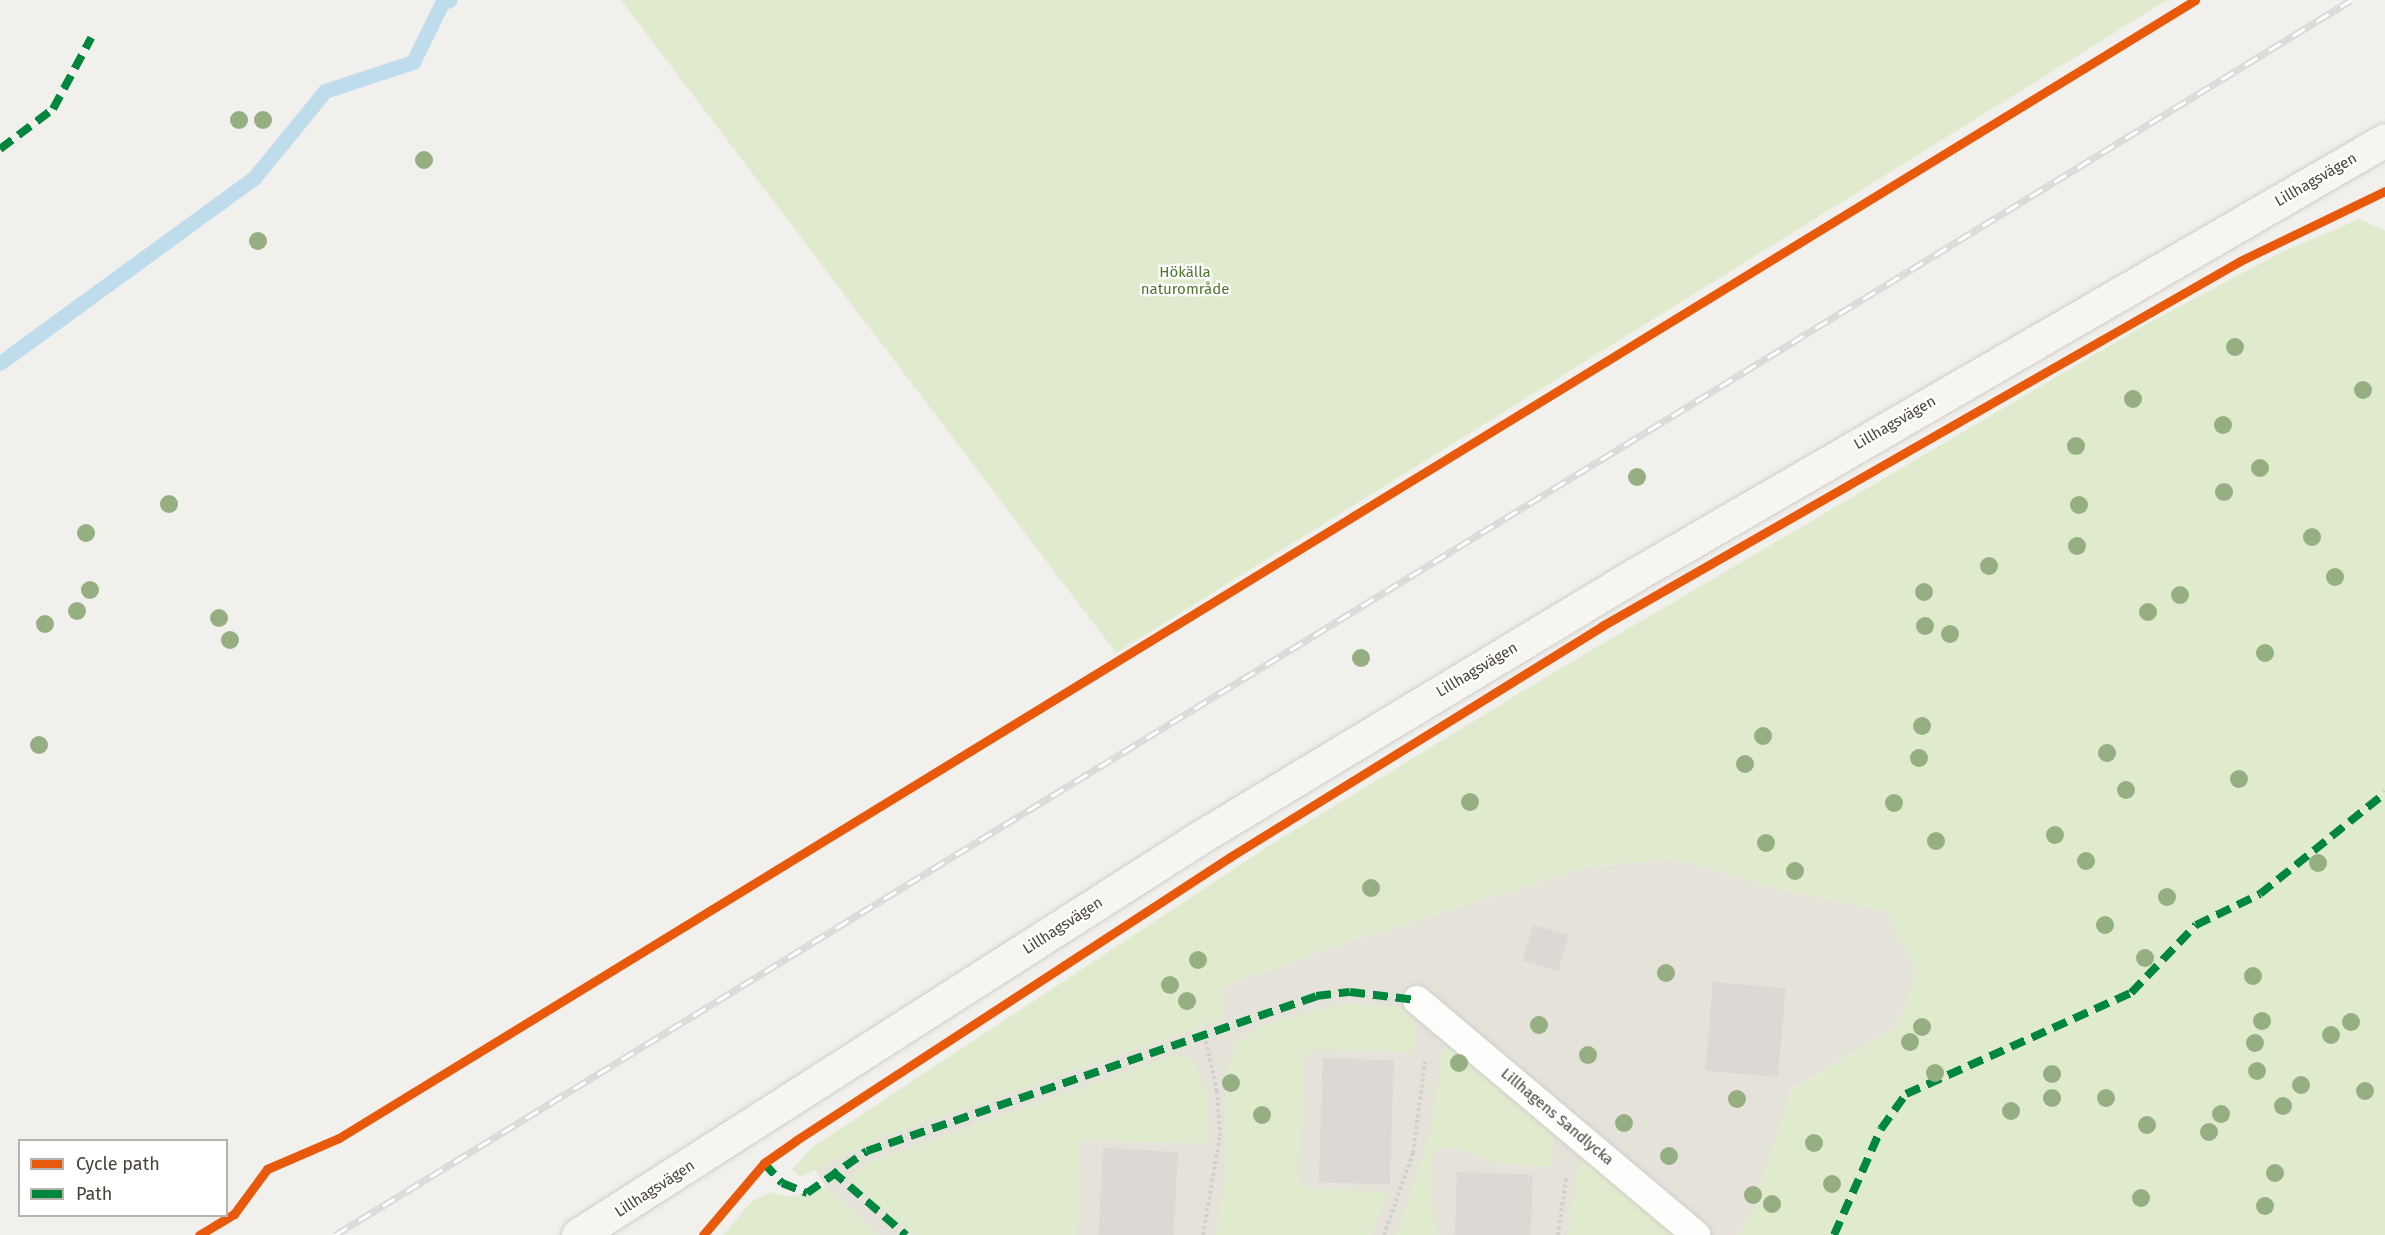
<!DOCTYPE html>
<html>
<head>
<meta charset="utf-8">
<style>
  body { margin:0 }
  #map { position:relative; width:2385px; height:1235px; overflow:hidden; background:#f2f0ec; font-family:"Fira Sans",sans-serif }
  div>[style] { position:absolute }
  .residential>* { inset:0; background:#e5e2da }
  .green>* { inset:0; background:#e0ebcd }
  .stream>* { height:15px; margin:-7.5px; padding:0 7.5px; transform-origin:7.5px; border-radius:7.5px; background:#bfdced }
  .building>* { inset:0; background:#dcd9d5; transform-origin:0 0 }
  .path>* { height:4px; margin-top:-2px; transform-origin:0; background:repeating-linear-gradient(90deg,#d2d0cb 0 3px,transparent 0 6px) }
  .roads { filter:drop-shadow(0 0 2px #d0ceca) drop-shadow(0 0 2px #d0ceca) }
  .lane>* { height:28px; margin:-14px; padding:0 14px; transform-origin:14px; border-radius:14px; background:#fdfdfc }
  .secondary>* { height:33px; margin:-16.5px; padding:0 16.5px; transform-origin:16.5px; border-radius:16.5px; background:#f7f5ef }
  .rail>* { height:7px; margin-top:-3.5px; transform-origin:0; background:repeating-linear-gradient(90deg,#fff 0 14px,#dadad9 0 28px); box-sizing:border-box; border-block:2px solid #dadad9 }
  .quiet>* { height:8px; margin-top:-4px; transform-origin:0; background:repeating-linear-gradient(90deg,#00873e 0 15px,transparent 0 23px) }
  .cycleway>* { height:9px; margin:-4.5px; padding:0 4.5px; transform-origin:4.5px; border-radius:4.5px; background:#e8590c }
  .trees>* { width:18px; height:18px; margin:-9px; border-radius:50%; background:#96af82 }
  span { translate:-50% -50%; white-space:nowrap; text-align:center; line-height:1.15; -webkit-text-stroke:4.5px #fff; paint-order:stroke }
  .street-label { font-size:15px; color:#484238 }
  .park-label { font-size:15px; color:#4b792c }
  .legend { position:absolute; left:18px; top:1139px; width:210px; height:78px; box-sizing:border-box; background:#fff; border:2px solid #b6b3af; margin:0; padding:8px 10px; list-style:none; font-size:18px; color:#484238 }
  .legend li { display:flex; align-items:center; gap:12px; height:30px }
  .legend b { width:30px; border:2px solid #b6b3af }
</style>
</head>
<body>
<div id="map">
  <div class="residential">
    <i style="clip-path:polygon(1676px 859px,1779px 889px,1885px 911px,1917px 972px,1898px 1026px,1790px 1090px,1776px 1235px,878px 1235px,833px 1198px,812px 1166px,1220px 988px,1327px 949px,1586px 867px)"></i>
  </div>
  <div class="green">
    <i style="clip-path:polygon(621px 0,2167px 0,1116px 653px)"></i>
    <i style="clip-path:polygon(2360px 219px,2385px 231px,2385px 1235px,1738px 1235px,1751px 1214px,1791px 1090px,1898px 1026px,1917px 972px,1885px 911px,1779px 889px,1676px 859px,1586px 867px,1327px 949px,1220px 988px,1224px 1019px,876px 1139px,800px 1177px,792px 1169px,814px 1146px,1267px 847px,1556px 671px,2150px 322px,2284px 251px)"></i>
    <i style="clip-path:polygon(1343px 1004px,1403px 1007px,1412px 1012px,1416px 1024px,1416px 1045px,1409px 1052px,1313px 1049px,1305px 1056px,1298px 1176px,1302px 1188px,1388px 1192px,1371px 1235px,1215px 1235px,1225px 1183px,1227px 1070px,1234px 1046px,1261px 1025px)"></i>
    <i style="clip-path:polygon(1452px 1042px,1553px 1132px,1554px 1161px,1549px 1167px,1493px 1162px,1459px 1148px,1435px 1149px,1429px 1176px,1437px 1235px,1396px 1235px,1431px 1130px,1443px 1048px)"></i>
    <i style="clip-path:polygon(1177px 1054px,1193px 1060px,1206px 1092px,1209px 1132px,1204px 1144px,1080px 1140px,1076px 1235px,914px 1235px,854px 1184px,854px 1174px,870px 1162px)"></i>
    <i style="clip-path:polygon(1587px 1159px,1682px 1235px,1567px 1235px,1578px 1166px)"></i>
    <i style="clip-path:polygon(826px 1187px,878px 1235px,723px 1235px,751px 1202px,770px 1192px,790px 1197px)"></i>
  </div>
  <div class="stream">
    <i style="left:0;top:363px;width:314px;rotate:-36.1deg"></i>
    <i style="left:254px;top:178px;width:112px;rotate:-50.8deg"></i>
    <i style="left:325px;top:91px;width:93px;rotate:-18.2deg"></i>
    <i style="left:413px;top:62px;width:66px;rotate:-63.8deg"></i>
    <i style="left:442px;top:3px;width:8px;rotate:-23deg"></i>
  </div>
  <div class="building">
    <i style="left:1533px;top:925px;width:37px;height:37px;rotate:16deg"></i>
    <i style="left:1713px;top:982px;width:73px;height:89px;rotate:5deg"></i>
    <i style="left:1323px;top:1058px;width:71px;height:124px;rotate:2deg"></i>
    <i style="left:1103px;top:1148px;width:75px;height:87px;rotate:3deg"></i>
    <i style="left:1457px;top:1172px;width:76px;height:63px;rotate:2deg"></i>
  </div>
  <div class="path">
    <i style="left:1203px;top:1235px;width:100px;rotate:-80.3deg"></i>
    <i style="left:1220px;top:1136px;width:45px;rotate:-93.8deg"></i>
    <i style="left:1217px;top:1091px;width:58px;rotate:-102.8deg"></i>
    <i style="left:1384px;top:1235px;width:87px;rotate:-70.5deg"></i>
    <i style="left:1413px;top:1153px;width:92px;rotate:-82.5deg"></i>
    <i style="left:1558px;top:1235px;width:57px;rotate:-81.9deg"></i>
  </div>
  <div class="roads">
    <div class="lane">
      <i style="left:1417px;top:1000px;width:365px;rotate:40.1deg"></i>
    </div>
    <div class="secondary">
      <i style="left:578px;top:1235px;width:737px;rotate:-32.59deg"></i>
      <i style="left:1199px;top:838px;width:513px;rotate:-31.12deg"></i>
      <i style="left:1638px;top:573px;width:863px;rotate:-30.1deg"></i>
    </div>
  </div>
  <div class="rail">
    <i style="left:335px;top:1235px;width:2364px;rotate:-31.49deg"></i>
  </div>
  <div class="quiet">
    <i style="left:0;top:149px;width:66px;rotate:-37deg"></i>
    <i style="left:53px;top:109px;width:81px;rotate:-61.8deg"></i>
    <i style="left:764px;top:1163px;width:27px;rotate:48deg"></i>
    <i style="left:782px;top:1183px;width:27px;rotate:22deg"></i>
    <i style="left:807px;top:1193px;width:73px;rotate:-35deg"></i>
    <i style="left:867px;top:1151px;width:475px;rotate:-19deg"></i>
    <i style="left:1316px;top:996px;width:34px;rotate:-7deg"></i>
    <i style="left:1350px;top:992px;width:67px;rotate:6.8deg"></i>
    <i style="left:832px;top:1171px;width:98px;rotate:40.9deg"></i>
    <i style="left:1834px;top:1235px;width:116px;rotate:-66.1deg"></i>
    <i style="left:1881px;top:1129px;width:43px;rotate:-54.5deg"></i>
    <i style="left:1906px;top:1094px;width:247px;rotate:-24.2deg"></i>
    <i style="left:2131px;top:993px;width:94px;rotate:-46.3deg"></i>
    <i style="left:2196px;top:925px;width:71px;rotate:-25.8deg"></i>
    <i style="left:2260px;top:894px;width:161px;rotate:-38.9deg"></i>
  </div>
  <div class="cycleway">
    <i style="left:199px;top:1235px;width:41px;rotate:-31deg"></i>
    <i style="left:234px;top:1214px;width:56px;rotate:-53.7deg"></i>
    <i style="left:267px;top:1169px;width:78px;rotate:-23.3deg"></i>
    <i style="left:339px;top:1138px;width:2177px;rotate:-31.51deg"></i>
    <i style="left:703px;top:1235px;width:94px;rotate:-49.7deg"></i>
    <i style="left:764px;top:1163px;width:38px;rotate:-35deg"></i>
    <i style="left:795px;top:1141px;width:520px;rotate:-33.14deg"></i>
    <i style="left:1230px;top:857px;width:438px;rotate:-31.8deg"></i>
    <i style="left:1602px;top:626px;width:735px;rotate:-29.77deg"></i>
    <i style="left:2240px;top:261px;width:161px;rotate:-25.8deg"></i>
  </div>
  <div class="trees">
    <i style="left:239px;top:120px"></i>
    <i style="left:263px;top:120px"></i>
    <i style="left:424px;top:160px"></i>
    <i style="left:258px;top:241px"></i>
    <i style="left:2235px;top:347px"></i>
    <i style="left:2363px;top:390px"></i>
    <i style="left:2133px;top:399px"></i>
    <i style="left:2223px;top:425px"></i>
    <i style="left:2076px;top:446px"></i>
    <i style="left:2260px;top:468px"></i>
    <i style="left:1637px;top:477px"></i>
    <i style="left:2224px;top:492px"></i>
    <i style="left:169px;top:504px"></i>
    <i style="left:2079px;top:505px"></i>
    <i style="left:86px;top:533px"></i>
    <i style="left:2312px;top:537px"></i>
    <i style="left:2077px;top:546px"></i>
    <i style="left:1989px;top:566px"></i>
    <i style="left:2335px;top:577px"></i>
    <i style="left:90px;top:590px"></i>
    <i style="left:1924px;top:592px"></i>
    <i style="left:2180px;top:595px"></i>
    <i style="left:77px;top:611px"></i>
    <i style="left:2148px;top:612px"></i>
    <i style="left:219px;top:618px"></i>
    <i style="left:45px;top:624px"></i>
    <i style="left:1925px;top:626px"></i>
    <i style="left:1950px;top:634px"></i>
    <i style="left:230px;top:640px"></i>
    <i style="left:2265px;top:653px"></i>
    <i style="left:1361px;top:658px"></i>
    <i style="left:1922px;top:726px"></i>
    <i style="left:1763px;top:736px"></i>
    <i style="left:39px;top:745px"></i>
    <i style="left:2107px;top:753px"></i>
    <i style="left:1919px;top:758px"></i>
    <i style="left:1745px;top:764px"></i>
    <i style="left:2239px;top:779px"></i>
    <i style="left:2126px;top:790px"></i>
    <i style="left:1470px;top:802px"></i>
    <i style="left:1894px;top:803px"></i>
    <i style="left:2055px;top:835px"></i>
    <i style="left:1936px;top:841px"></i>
    <i style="left:1766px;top:843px"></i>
    <i style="left:2086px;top:861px"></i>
    <i style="left:2318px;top:863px"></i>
    <i style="left:1795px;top:871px"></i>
    <i style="left:1371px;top:888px"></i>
    <i style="left:2167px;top:897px"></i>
    <i style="left:2105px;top:925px"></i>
    <i style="left:2145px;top:958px"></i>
    <i style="left:1198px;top:960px"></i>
    <i style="left:1666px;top:973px"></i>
    <i style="left:2253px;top:976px"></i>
    <i style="left:1170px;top:985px"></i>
    <i style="left:1187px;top:1001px"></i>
    <i style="left:2262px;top:1021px"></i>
    <i style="left:2351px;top:1022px"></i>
    <i style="left:1539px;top:1025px"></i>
    <i style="left:1922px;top:1027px"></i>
    <i style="left:2331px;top:1035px"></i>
    <i style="left:1910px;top:1042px"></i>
    <i style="left:2255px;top:1043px"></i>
    <i style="left:1588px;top:1055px"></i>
    <i style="left:1459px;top:1063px"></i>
    <i style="left:2257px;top:1071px"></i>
    <i style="left:1935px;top:1073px"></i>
    <i style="left:2052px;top:1074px"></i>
    <i style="left:1231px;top:1083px"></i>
    <i style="left:2301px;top:1085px"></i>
    <i style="left:2365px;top:1091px"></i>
    <i style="left:2052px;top:1098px"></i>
    <i style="left:2106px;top:1098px"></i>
    <i style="left:1737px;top:1099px"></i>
    <i style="left:2283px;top:1106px"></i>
    <i style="left:2011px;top:1111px"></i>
    <i style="left:2221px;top:1114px"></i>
    <i style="left:1262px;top:1115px"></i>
    <i style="left:1624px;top:1123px"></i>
    <i style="left:2147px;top:1125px"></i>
    <i style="left:2209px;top:1132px"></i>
    <i style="left:1814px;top:1143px"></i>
    <i style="left:1669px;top:1156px"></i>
    <i style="left:2275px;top:1173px"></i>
    <i style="left:1832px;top:1184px"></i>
    <i style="left:1753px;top:1195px"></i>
    <i style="left:2141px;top:1198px"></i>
    <i style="left:1772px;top:1204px"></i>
    <i style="left:2265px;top:1206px"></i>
  </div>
  <div class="street-label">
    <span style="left:2316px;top:180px;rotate:-30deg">Lillhagsvägen</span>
    <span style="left:1895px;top:423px;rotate:-30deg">Lillhagsvägen</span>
    <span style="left:1477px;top:670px;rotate:-31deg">Lillhagsvägen</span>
    <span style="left:1063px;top:926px;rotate:-33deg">Lillhagsvägen</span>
    <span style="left:1557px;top:1117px;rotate:40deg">Lillhagens Sandlycka</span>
    <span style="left:655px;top:1189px;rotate:-33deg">Lillhagsvägen</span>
  </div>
  <div class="park-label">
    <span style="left:1185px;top:281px">Hökälla<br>naturområde</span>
  </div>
  <ul class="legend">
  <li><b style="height:8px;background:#e8590c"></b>Cycle path</li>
  <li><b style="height:8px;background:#00873e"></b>Path</li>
  </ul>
</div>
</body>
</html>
